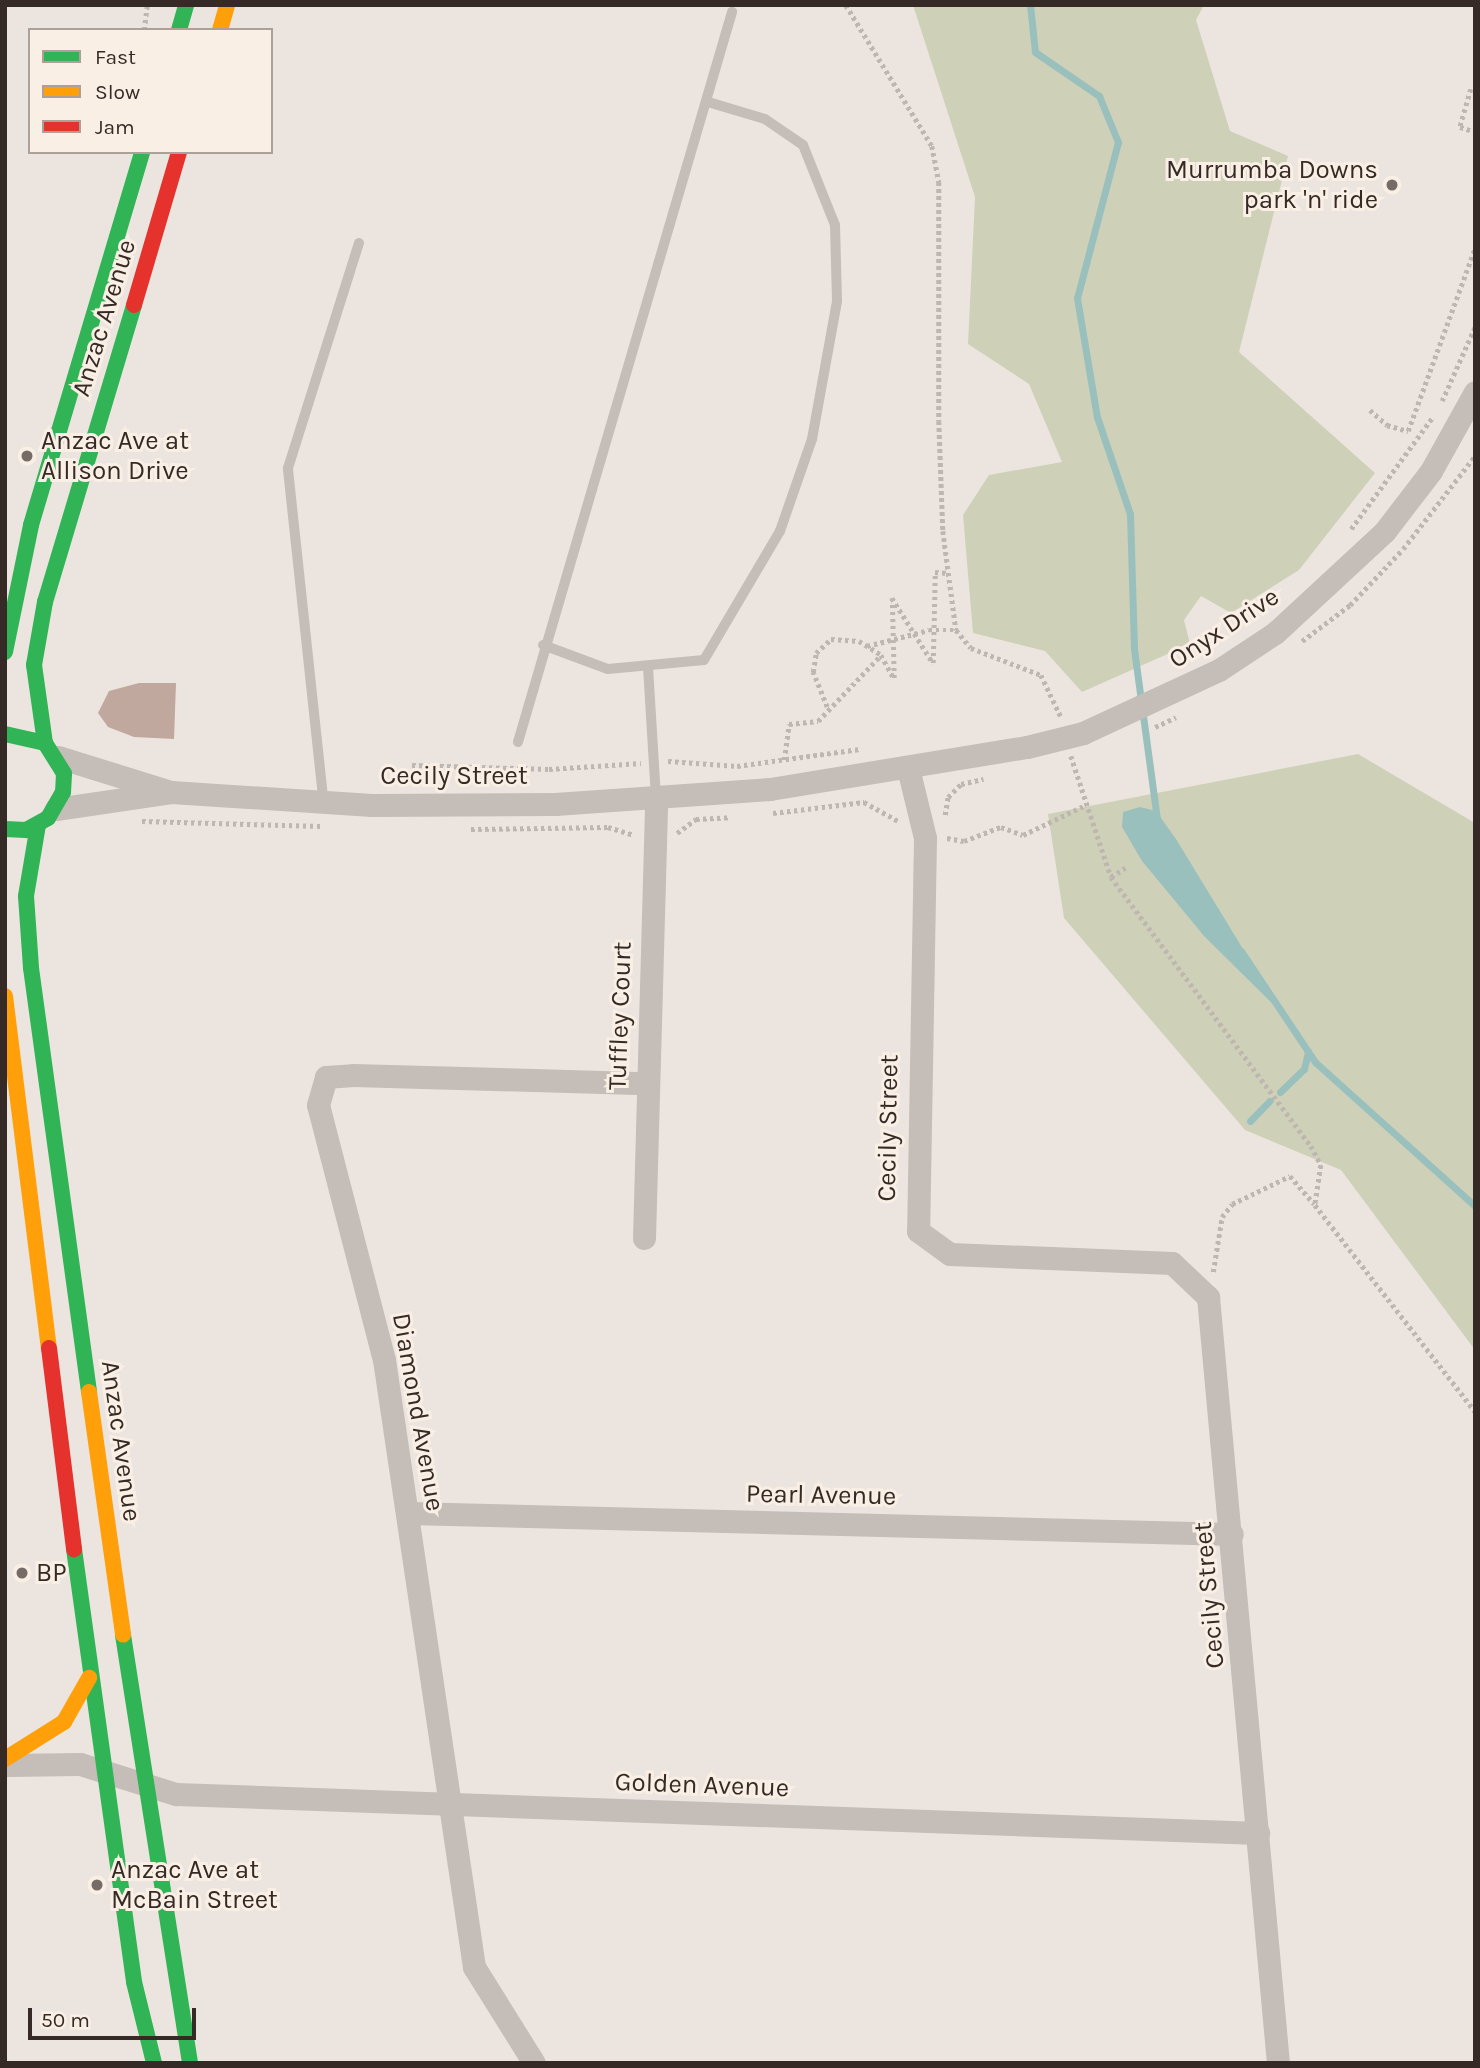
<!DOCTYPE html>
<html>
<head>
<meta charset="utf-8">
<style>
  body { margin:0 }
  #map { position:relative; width:1480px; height:2068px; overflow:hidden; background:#ece5df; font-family:Karla,sans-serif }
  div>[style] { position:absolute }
  .green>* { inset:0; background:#ced1b8 }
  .water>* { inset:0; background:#9ac0be }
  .stream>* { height:7px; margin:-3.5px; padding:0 3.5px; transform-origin:3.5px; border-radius:3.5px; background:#9ac0be }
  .building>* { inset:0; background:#c0a89f }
  .path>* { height:4.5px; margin-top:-2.25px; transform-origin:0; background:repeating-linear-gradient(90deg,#beb6b0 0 3.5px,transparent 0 7px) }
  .lane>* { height:10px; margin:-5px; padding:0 5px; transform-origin:5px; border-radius:5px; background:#c5bdb7 }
  .street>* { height:23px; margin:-11.5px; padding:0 11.5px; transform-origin:11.5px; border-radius:11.5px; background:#c5bdb7 }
  .fast>* { height:16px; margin:-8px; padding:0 8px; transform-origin:8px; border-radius:8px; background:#30b455 }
  .slow>* { height:16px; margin:-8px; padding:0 8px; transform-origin:8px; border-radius:8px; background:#ff9f0a }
  .jam>* { height:16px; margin:-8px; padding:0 8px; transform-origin:8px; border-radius:8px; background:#e5322d }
  .path-bridge>* { height:4.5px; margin-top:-2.25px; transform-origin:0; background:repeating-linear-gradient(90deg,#beb6b0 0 3.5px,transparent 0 7px) }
  .street-bridge>* { height:23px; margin:-11.5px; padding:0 11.5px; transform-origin:11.5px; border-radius:11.5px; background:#c5bdb7 }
  .dots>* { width:19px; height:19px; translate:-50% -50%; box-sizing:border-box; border:4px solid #faefe5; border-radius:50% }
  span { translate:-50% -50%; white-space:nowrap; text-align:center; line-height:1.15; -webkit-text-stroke:6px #faefe5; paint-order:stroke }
  .poi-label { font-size:26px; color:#362a26 }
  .right { translate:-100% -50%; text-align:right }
  .left { translate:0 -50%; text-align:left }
  .street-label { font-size:26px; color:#362a26 }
  .frame { position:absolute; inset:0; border:7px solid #362a26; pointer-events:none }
  .legend { position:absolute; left:28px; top:28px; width:245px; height:126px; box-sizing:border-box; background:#faefe5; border:2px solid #aca099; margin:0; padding:9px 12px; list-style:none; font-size:21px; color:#362a26 }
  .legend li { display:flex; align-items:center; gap:14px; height:35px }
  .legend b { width:35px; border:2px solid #aca099 }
  .scale { position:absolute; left:28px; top:2008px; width:168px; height:32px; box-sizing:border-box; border:4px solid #362a26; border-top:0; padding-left:9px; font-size:21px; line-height:24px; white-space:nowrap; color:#362a26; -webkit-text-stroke:5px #faefe5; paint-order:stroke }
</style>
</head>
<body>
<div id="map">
  <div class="green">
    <i style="clip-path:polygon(913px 5px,1204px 5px,1196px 20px,1230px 131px,1288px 156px,1239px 352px,1375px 473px,1299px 570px,1231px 613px,1201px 596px,1184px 620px,1190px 644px,1082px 692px,1045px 651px,973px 633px,963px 515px,989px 475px,1062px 462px,1029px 384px,968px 344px,975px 197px)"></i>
    <i style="clip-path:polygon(1358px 754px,1475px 823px,1475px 1350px,1341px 1170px,1245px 1130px,1064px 918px,1048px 814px)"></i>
  </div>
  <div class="water">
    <i style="clip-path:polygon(1140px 807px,1156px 811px,1176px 839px,1282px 1013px,1204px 936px,1142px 861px,1122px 827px,1123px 812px)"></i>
  </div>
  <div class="stream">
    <i style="left:1030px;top:5px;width:47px;rotate:83.9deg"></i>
    <i style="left:1035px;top:52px;width:78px;rotate:34.5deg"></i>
    <i style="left:1099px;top:96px;width:50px;rotate:67.6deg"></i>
    <i style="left:1118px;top:142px;width:161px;rotate:104.7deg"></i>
    <i style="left:1077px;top:298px;width:121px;rotate:80.5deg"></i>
    <i style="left:1097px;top:417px;width:102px;rotate:71.2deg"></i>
    <i style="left:1130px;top:514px;width:135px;rotate:88.3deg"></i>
    <i style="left:1134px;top:649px;width:173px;rotate:82.3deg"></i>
    <i style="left:1241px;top:951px;width:133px;rotate:56.3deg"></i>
    <i style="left:1315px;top:1062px;width:215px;rotate:42deg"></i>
    <i style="left:1280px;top:1092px;width:33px;rotate:-44deg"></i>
    <i style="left:1304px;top:1069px;width:18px;rotate:-77deg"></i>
    <i style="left:1250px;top:1121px;width:28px;rotate:-46deg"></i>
  </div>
  <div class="building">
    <i style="clip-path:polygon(139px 683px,176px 683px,174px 739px,134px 737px,108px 727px,98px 713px,109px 691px)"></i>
  </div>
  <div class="path">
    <i style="left:846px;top:5px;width:165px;rotate:58.6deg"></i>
    <i style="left:932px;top:146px;width:37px;rotate:79deg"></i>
    <i style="left:939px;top:182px;width:239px;rotate:90deg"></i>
    <i style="left:939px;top:421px;width:110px;rotate:87.9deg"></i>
    <i style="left:943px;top:531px;width:100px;rotate:82.5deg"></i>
    <i style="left:956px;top:630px;width:23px;rotate:50deg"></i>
    <i style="left:971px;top:648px;width:75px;rotate:21.1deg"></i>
    <i style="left:1041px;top:675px;width:47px;rotate:64.5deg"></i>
    <i style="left:144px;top:30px;width:25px;rotate:-83deg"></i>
    <i style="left:1471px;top:89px;width:40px;rotate:106deg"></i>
    <i style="left:1460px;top:127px;width:16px;rotate:18deg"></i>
    <i style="left:1442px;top:401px;width:81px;rotate:-66deg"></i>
    <i style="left:1370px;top:410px;width:23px;rotate:41deg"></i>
    <i style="left:1387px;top:425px;width:22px;rotate:16deg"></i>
    <i style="left:1408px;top:431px;width:195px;rotate:-69.9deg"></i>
    <i style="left:1351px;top:529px;width:137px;rotate:-53.9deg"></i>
    <i style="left:1302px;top:641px;width:60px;rotate:-36.9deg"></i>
    <i style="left:1350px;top:605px;width:77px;rotate:-46.6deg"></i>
    <i style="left:1403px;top:549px;width:118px;rotate:-52.3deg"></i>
    <i style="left:867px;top:646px;width:64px;rotate:-14.5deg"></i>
    <i style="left:929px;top:630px;width:27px"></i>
    <i style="left:827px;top:707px;width:38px;rotate:-112deg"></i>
    <i style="left:813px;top:672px;width:19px;rotate:-81deg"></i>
    <i style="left:816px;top:653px;width:21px;rotate:-43deg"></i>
    <i style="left:831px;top:639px;width:28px;rotate:4deg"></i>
    <i style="left:859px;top:641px;width:26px;rotate:32deg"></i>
    <i style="left:881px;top:655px;width:26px;rotate:61deg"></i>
    <i style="left:894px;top:678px;width:80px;rotate:-91.4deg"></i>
    <i style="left:892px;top:598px;width:77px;rotate:57.8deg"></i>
    <i style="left:933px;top:663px;width:91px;rotate:-88.7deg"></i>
    <i style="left:935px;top:572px;width:12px;rotate:5deg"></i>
    <i style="left:1071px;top:756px;width:127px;rotate:71.7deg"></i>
    <i style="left:1111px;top:877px;width:335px;rotate:53.4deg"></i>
    <i style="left:1311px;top:1146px;width:21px;rotate:62deg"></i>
    <i style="left:1321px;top:1165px;width:40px;rotate:98.5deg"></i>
    <i style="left:1315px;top:1205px;width:261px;rotate:52.2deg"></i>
    <i style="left:784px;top:760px;width:36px;rotate:-82deg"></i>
    <i style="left:789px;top:724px;width:29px;rotate:-6deg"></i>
    <i style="left:818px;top:721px;width:91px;rotate:-46.3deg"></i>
    <i style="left:668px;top:761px;width:69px;rotate:4.1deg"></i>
    <i style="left:737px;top:766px;width:124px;rotate:-7.9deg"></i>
    <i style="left:412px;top:765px;width:137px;rotate:1.7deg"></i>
    <i style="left:549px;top:769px;width:92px;rotate:-3.7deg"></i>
    <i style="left:773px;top:813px;width:92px;rotate:-6.9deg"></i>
    <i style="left:864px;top:802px;width:41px;rotate:29.1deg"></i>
    <i style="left:945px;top:815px;width:18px;rotate:-81deg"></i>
    <i style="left:948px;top:797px;width:18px;rotate:-45deg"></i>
    <i style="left:961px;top:784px;width:23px;rotate:-13deg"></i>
    <i style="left:142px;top:821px;width:180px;rotate:1.6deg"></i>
    <i style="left:471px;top:829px;width:137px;rotate:-0.8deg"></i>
    <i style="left:608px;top:827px;width:27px;rotate:17deg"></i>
    <i style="left:677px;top:833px;width:24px;rotate:-36deg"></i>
    <i style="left:696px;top:819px;width:34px;rotate:-3deg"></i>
    <i style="left:947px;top:838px;width:17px;rotate:10deg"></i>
    <i style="left:964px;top:841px;width:40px;rotate:-21deg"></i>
    <i style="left:1001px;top:827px;width:23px;rotate:20deg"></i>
    <i style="left:1023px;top:835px;width:70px;rotate:-25.5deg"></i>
    <i style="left:1111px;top:877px;width:17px;rotate:-33deg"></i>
    <i style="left:1213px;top:1272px;width:56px;rotate:-80.7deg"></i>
    <i style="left:1222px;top:1217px;width:16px;rotate:-52deg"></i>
    <i style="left:1232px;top:1204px;width:64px;rotate:-25.8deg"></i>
    <i style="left:1290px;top:1176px;width:37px;rotate:49deg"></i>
  </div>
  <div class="lane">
    <i style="left:543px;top:645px;width:69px;rotate:20.3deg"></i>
    <i style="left:608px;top:669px;width:96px;rotate:-5.4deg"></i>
    <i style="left:704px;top:660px;width:150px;rotate:-59.5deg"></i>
    <i style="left:780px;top:531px;width:97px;rotate:-70.8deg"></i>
    <i style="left:812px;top:439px;width:140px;rotate:-79.7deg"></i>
    <i style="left:837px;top:301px;width:76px;rotate:-91.5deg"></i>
    <i style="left:835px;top:225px;width:86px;rotate:-111.8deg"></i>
    <i style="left:803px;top:145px;width:46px;rotate:-145.6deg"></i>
    <i style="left:765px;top:119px;width:59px;rotate:-163.4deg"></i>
    <i style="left:648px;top:667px;width:130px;rotate:86.5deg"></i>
    <i style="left:518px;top:742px;width:761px;rotate:-73.66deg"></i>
    <i style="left:323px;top:797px;width:331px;rotate:-96.1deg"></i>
    <i style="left:288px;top:468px;width:236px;rotate:-72.5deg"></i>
  </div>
  <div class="street">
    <i style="left:1219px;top:670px;width:67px;rotate:-33.5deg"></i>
    <i style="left:1275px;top:633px;width:150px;rotate:-42.8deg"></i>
    <i style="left:1385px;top:531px;width:76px;rotate:-52.5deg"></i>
    <i style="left:1431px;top:471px;width:90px;rotate:-60.9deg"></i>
    <i style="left:58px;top:757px;width:118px;rotate:17.2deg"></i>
    <i style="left:908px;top:768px;width:72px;rotate:76.3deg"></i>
    <i style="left:925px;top:838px;width:393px;rotate:91deg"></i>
    <i style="left:918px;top:1231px;width:39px;rotate:36deg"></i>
    <i style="left:950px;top:1254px;width:222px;rotate:2.3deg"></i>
    <i style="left:1172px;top:1263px;width:50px;rotate:43.4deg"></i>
    <i style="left:1208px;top:1297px;width:769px;rotate:84.78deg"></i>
    <i style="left:56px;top:809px;width:116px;rotate:-8.4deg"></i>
    <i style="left:171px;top:792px;width:201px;rotate:3.7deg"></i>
    <i style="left:372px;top:805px;width:183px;rotate:-0.3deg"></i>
    <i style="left:555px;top:804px;width:216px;rotate:-4deg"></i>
    <i style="left:770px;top:789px;width:260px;rotate:-9.3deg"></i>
    <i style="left:644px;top:1238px;width:441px;rotate:-88.4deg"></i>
    <i style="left:408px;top:1513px;width:824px;rotate:1.46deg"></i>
    <i style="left:7px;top:1765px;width:73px;rotate:-0.8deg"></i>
    <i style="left:80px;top:1764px;width:101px;rotate:17.4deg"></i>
    <i style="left:176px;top:1794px;width:1083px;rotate:2.06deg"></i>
    <i style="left:534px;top:2063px;width:113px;rotate:-122deg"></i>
    <i style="left:474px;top:1967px;width:614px;rotate:-98.43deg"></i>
    <i style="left:384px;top:1360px;width:263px;rotate:-104.5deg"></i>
    <i style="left:318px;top:1105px;width:29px;rotate:-74deg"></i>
    <i style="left:326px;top:1077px;width:27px;rotate:-4deg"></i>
    <i style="left:353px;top:1075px;width:292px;rotate:1.6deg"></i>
  </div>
  <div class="fast">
    <i style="left:179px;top:30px;width:26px;rotate:-74deg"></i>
    <i style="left:5px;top:652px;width:130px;rotate:-78.4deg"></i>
    <i style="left:31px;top:525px;width:389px;rotate:-73.4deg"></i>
    <i style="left:5px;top:734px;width:41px;rotate:12.7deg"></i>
    <i style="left:45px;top:743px;width:36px;rotate:58deg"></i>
    <i style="left:64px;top:774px;width:18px;rotate:93deg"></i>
    <i style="left:63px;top:792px;width:30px;rotate:120deg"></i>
    <i style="left:48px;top:818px;width:25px;rotate:151deg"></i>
    <i style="left:26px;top:830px;width:21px;rotate:-177deg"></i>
    <i style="left:45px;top:743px;width:79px;rotate:-98deg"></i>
    <i style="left:34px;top:665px;width:64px;rotate:-80.1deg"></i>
    <i style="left:45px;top:602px;width:310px;rotate:-73.3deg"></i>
    <i style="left:38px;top:825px;width:72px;rotate:99.6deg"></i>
    <i style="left:26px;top:896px;width:72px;rotate:86deg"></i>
    <i style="left:31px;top:968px;width:428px;rotate:82.2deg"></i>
    <i style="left:74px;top:1549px;width:437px;rotate:82.1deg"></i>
    <i style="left:134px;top:1982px;width:83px;rotate:76.1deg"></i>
    <i style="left:123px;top:1635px;width:433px;rotate:81.1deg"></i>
  </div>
  <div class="slow">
    <i style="left:220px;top:30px;width:26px;rotate:-74deg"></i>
    <i style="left:5px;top:996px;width:355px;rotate:82.9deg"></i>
    <i style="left:89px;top:1392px;width:245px;rotate:82deg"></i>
    <i style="left:5px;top:1759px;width:70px;rotate:-32.1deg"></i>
    <i style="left:64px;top:1722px;width:51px;rotate:-60.4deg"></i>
  </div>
  <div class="jam">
    <i style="left:134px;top:305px;width:159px;rotate:-73.6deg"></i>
    <i style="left:49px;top:1348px;width:203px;rotate:82.9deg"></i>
  </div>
  <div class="path-bridge">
    <i style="left:1155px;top:727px;width:23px;rotate:-25deg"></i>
  </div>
  <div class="street-bridge">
    <i style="left:1027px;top:747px;width:58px;rotate:-14deg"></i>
    <i style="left:1083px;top:733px;width:150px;rotate:-24.9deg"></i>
  </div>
  <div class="dots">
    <i style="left:1392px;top:185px;background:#766b67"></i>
    <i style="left:27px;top:456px;background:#766b67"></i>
    <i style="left:22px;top:1573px;background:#766b67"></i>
    <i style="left:97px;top:1885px;background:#766b67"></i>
  </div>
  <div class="poi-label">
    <span class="right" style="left:1378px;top:185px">Murrumba Downs<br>park 'n' ride</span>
    <span class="left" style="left:41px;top:456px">Anzac Ave at<br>Allison Drive</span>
    <span class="left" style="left:36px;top:1573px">BP</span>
    <span class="left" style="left:111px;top:1885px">Anzac Ave at<br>McBain Street</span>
  </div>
  <div class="street-label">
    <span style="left:104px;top:318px;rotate:-73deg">Anzac Avenue</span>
    <span style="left:1224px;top:628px;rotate:-33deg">Onyx Drive</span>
    <span style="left:454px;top:776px">Cecily Street</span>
    <span style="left:620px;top:1016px;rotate:-88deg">Tuffley Court</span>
    <span style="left:888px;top:1128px;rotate:-89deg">Cecily Street</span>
    <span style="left:418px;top:1412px;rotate:80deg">Diamond Avenue</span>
    <span style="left:121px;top:1441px;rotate:82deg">Anzac Avenue</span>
    <span style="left:821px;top:1495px;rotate:1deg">Pearl Avenue</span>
    <span style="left:1209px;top:1595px;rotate:-95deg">Cecily Street</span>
    <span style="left:702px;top:1785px;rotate:2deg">Golden Avenue</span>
  </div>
  <div class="frame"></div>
  <ul class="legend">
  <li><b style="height:9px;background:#30b455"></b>Fast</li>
  <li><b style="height:9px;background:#ff9f0a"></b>Slow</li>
  <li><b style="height:9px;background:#e5322d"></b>Jam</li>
  </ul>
  <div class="scale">50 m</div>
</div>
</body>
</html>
